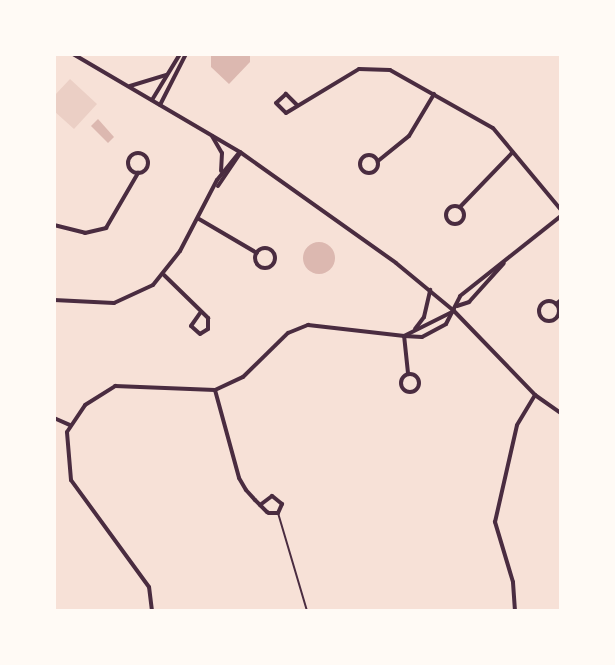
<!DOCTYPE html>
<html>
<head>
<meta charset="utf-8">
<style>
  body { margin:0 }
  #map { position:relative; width:615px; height:665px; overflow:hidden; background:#f7e1d7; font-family:"DejaVu Sans",sans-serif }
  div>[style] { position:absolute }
  .green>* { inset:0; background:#ebcfc5 }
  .water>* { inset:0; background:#dcb8b0 }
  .round { border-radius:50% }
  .service>* { height:2px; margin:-1px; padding:0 1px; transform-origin:1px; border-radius:1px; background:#4a2c40 }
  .minor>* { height:4px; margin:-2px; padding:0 2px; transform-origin:2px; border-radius:2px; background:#4a2c40 }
  .minor>.ring { margin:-2px; padding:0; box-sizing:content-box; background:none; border:4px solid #4a2c40; border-radius:50% }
  span { translate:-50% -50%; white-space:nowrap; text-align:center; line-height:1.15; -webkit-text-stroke:6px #fffaf5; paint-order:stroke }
  .frame { position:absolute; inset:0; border:56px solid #fffaf5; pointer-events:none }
</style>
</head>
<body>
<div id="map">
  <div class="green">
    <i style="clip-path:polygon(70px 79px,97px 104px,74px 129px,54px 111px,54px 96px)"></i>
  </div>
  <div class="water">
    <i style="clip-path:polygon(211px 54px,250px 54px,250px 62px,229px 84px,211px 67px)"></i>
    <i style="clip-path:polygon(98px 119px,114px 137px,108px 143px,91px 126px)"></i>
    <i class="round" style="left:303px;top:242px;width:32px;height:32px"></i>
  </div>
  <div class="service">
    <i style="left:278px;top:513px;width:102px;rotate:73.5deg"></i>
  </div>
  <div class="minor">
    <i style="left:73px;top:54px;width:194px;rotate:30.4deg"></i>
    <i style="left:240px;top:152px;width:191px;rotate:35.4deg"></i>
    <i style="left:396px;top:263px;width:75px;rotate:39.6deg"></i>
    <i style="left:454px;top:311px;width:117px;rotate:46deg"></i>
    <i style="left:535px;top:395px;width:32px;rotate:35deg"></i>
    <i style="left:130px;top:86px;width:38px;rotate:-17deg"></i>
    <i style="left:152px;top:100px;width:54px;rotate:-58.7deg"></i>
    <i style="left:160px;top:105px;width:57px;rotate:-63deg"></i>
    <i style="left:297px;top:105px;width:16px;rotate:-135deg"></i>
    <i style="left:286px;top:94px;width:13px;rotate:138deg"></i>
    <i style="left:276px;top:103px;width:14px;rotate:45deg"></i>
    <i style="left:286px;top:113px;width:85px;rotate:-31.1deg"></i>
    <i style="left:359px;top:69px;width:31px;rotate:2deg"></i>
    <i style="left:390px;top:70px;width:118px;rotate:29.4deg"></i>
    <i style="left:493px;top:128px;width:107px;rotate:50.3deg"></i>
    <i style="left:212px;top:136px;width:20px;rotate:60deg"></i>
    <i style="left:222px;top:153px;width:18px;rotate:93deg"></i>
    <i class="ring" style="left:128px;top:153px;width:16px;height:16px"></i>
    <i class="ring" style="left:360px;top:155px;width:14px;height:14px"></i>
    <i style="left:378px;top:161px;width:40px;rotate:-39deg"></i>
    <i style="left:409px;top:136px;width:49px;rotate:-59.2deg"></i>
    <i style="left:218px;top:186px;width:40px;rotate:-56deg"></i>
    <i class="ring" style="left:446px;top:206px;width:14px;height:14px"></i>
    <i style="left:460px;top:207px;width:76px;rotate:-46.1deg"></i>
    <i style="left:199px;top:219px;width:67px;rotate:30.4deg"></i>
    <i style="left:54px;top:225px;width:32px;rotate:14deg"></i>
    <i style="left:85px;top:233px;width:22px;rotate:-13deg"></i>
    <i style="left:106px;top:228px;width:64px;rotate:-59.8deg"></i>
    <i class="ring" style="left:255px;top:248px;width:16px;height:16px"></i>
    <i style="left:164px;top:275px;width:62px;rotate:44.3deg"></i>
    <i style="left:208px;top:318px;width:11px;rotate:90deg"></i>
    <i style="left:208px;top:329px;width:9px;rotate:148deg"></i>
    <i style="left:200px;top:334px;width:12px;rotate:-138deg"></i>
    <i style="left:191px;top:326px;width:16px;rotate:-55deg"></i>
    <i style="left:54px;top:300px;width:60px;rotate:2.9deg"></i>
    <i style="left:114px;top:303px;width:43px;rotate:-24.8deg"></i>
    <i style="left:153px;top:285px;width:43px;rotate:-51.5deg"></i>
    <i style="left:180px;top:251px;width:80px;rotate:-62.5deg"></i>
    <i style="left:217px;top:180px;width:36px;rotate:-51deg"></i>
    <i class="ring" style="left:539px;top:301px;width:16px;height:16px"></i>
    <i style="left:556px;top:304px;width:6px;rotate:-39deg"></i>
    <i style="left:457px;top:306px;width:13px;rotate:-18deg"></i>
    <i style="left:469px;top:302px;width:52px;rotate:-48.1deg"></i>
    <i style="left:415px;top:329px;width:15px;rotate:-53deg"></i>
    <i style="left:424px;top:317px;width:28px;rotate:-77deg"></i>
    <i style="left:408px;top:373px;width:37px;rotate:-96deg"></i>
    <i style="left:404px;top:336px;width:18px;rotate:3deg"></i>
    <i style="left:422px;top:337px;width:27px;rotate:-28deg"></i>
    <i style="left:446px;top:324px;width:31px;rotate:-63deg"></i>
    <i style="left:460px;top:296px;width:129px;rotate:-38.4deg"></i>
    <i class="ring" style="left:401px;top:374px;width:14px;height:14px"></i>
    <i style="left:215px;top:390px;width:91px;rotate:74.7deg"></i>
    <i style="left:239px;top:478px;width:14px;rotate:60deg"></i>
    <i style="left:246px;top:490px;width:13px;rotate:48deg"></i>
    <i style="left:255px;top:500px;width:17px;rotate:45deg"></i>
    <i style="left:267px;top:512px;width:2px;rotate:27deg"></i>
    <i style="left:269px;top:513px;width:9px"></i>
    <i style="left:278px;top:513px;width:10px;rotate:-66deg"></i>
    <i style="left:282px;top:504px;width:13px;rotate:-141deg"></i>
    <i style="left:272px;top:496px;width:15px;rotate:143deg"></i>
    <i style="left:54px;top:418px;width:17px;rotate:24deg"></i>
    <i style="left:152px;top:611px;width:24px;rotate:-97deg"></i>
    <i style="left:149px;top:587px;width:132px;rotate:-126.1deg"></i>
    <i style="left:71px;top:480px;width:48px;rotate:-94.8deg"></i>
    <i style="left:67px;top:432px;width:32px;rotate:-56deg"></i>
    <i style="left:85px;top:405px;width:36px;rotate:-32deg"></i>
    <i style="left:115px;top:386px;width:100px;rotate:2.3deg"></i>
    <i style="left:215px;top:390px;width:31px;rotate:-25deg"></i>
    <i style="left:243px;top:377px;width:63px;rotate:-44.4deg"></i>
    <i style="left:288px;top:333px;width:22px;rotate:-22deg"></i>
    <i style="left:308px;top:325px;width:97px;rotate:6.5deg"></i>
    <i style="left:404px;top:336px;width:56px;rotate:-26.6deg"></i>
    <i style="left:515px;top:611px;width:29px;rotate:-94deg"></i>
    <i style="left:513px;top:582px;width:63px;rotate:-106.7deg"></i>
    <i style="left:495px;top:522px;width:99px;rotate:-77.2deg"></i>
    <i style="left:517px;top:425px;width:35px;rotate:-59deg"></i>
  </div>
  <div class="frame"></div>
</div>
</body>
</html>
